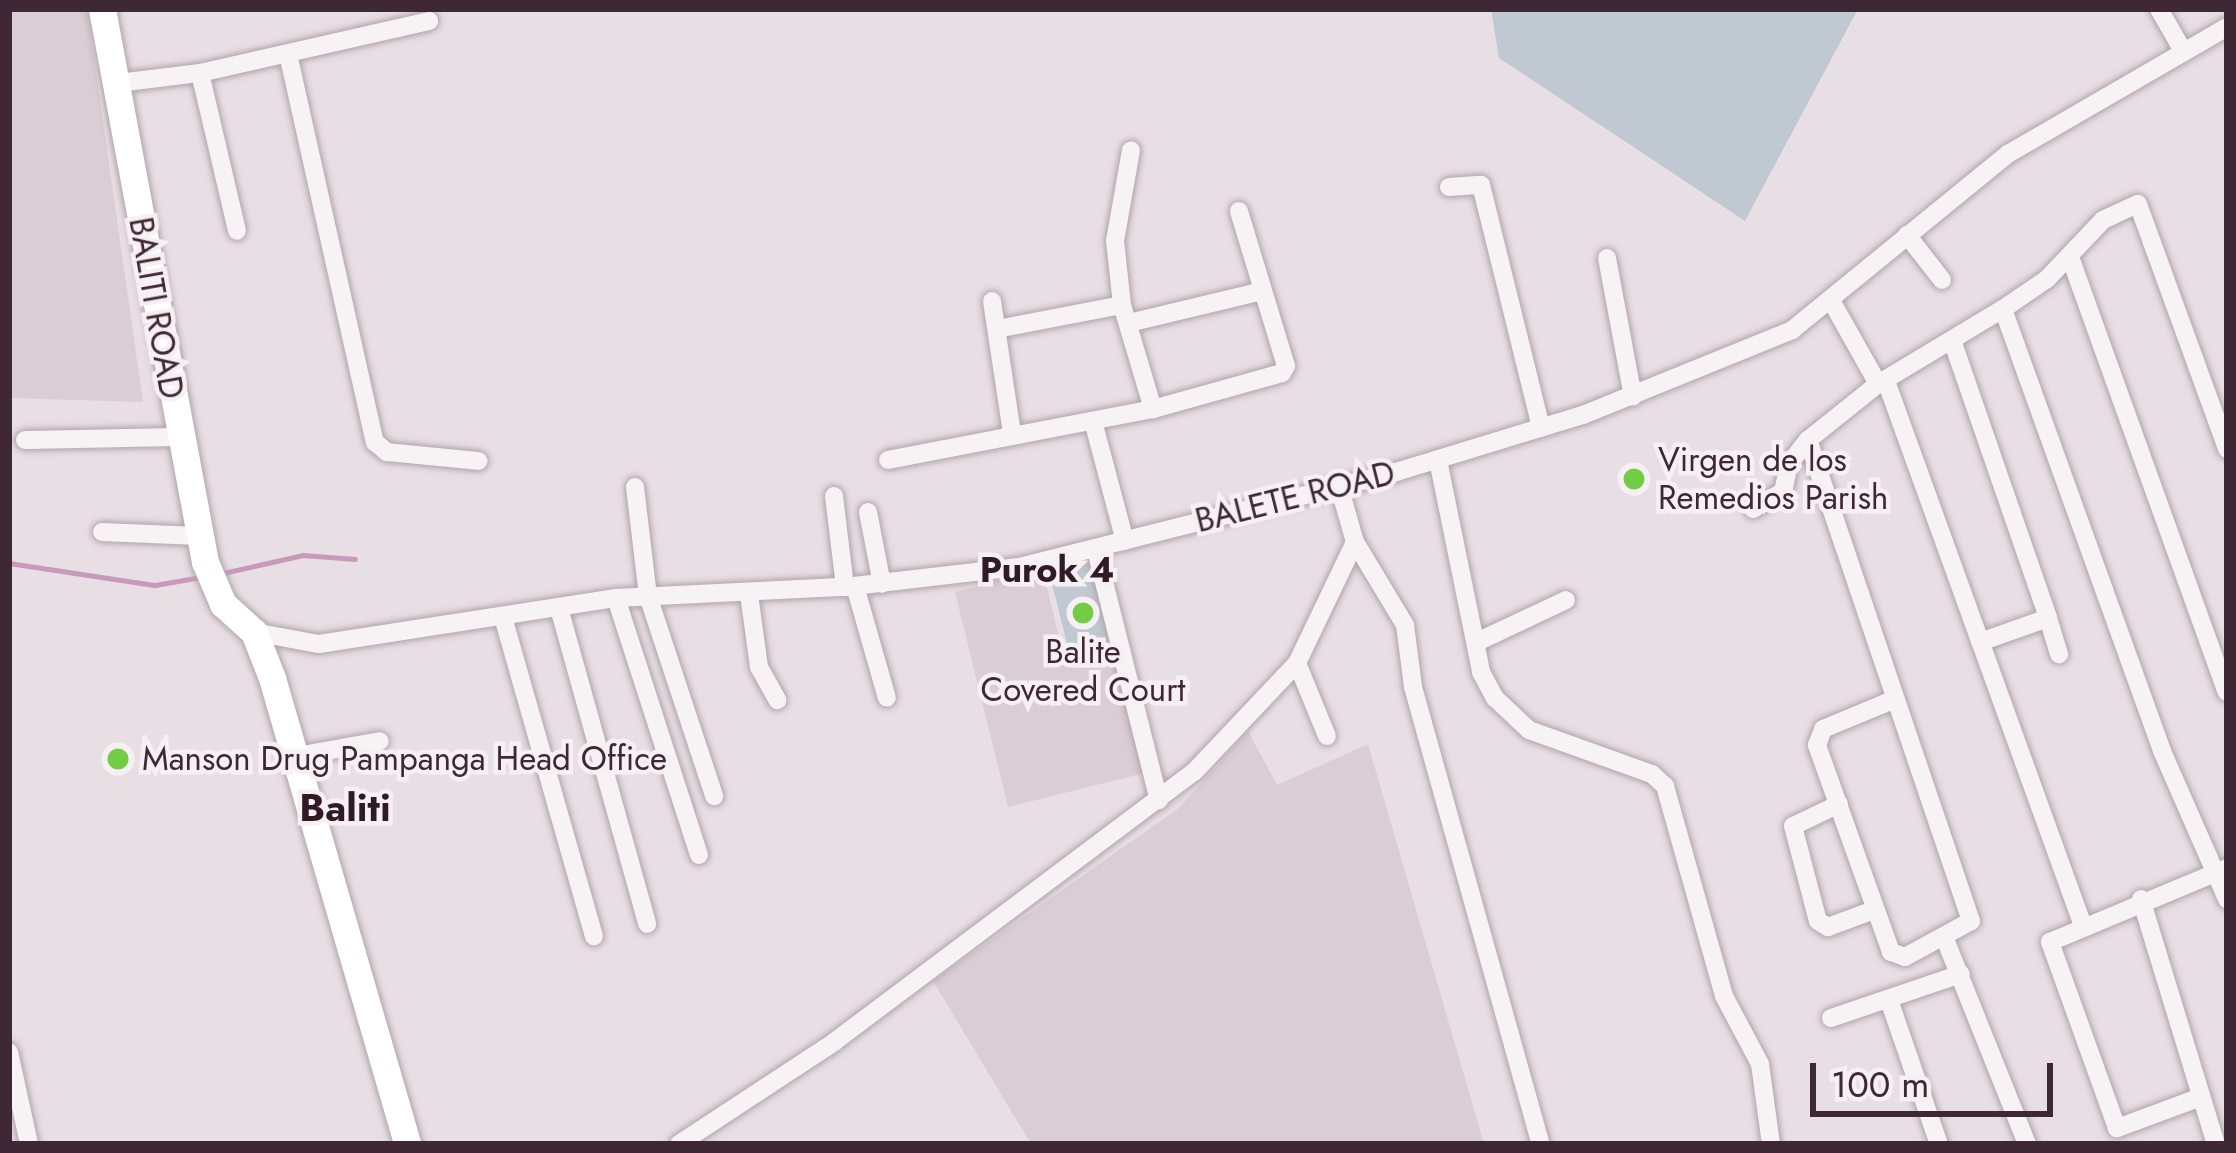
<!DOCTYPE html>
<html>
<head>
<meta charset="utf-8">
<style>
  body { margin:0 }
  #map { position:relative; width:2236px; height:1153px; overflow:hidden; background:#e8dfe4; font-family:Jost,sans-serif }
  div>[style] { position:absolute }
  .built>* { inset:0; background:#dacdd4 }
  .green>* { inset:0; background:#c0c8d2; transform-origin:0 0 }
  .stream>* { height:4.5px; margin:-2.25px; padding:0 2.25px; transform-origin:2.25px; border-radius:2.25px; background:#c89ab9 }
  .roads { filter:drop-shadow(0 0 3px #b2a4ac) drop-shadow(0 0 3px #b2a4ac) }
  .minor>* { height:18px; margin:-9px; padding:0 9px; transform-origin:9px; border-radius:9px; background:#f7f2f4 }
  .secondary>* { height:27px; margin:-13.5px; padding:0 13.5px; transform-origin:13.5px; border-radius:13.5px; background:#fff }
  .dots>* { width:33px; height:33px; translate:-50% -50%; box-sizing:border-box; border:6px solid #f6eff3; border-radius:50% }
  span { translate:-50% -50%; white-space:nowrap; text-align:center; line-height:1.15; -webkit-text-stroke:9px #f6eff3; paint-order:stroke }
  .street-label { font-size:33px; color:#3f2835 }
  .poi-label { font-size:33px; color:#3f2835 }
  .left { translate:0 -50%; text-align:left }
  .neighbourhood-label { font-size:36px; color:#301a26; font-weight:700 }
  .quarter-label { font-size:39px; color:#301a26; font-weight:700 }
  .frame { position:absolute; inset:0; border:12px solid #3f2835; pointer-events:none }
  .scale { position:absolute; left:1810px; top:1063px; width:243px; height:54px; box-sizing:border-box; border:6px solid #3f2835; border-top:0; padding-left:15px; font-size:36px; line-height:42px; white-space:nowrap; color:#3f2835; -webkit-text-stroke:9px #f6eff3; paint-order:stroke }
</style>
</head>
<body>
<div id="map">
  <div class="built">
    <i style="clip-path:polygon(9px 9px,87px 9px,143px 402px,9px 398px)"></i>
    <i style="clip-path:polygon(1043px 570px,1066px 667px,1120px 654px,1149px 772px,1008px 807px,955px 592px)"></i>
    <i style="clip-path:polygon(1248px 731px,1277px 785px,1368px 744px,1484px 1144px,1031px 1144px,933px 981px,1179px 808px)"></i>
  </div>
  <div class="green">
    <i style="clip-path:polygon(1491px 9px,1858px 9px,1745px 221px,1499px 58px)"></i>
    <i style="left:1095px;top:562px;width:94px;height:47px;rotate:76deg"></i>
  </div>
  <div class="stream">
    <i style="left:9px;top:563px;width:148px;rotate:8.6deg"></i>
    <i style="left:155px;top:585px;width:48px;rotate:-9.7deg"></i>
    <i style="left:219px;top:574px;width:86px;rotate:-12.7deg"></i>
    <i style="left:303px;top:555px;width:52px;rotate:4.4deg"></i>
  </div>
  <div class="roads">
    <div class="minor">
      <i style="left:2159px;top:9px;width:46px;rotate:60.1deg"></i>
      <i style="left:288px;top:54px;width:398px;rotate:77.4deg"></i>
      <i style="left:375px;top:442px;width:16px;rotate:40deg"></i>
      <i style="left:387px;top:452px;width:92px;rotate:5.6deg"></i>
      <i style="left:200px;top:73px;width:162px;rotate:76.8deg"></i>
      <i style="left:118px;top:83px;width:83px;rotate:-7deg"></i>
      <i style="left:200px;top:73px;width:235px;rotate:-12.8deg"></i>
      <i style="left:1449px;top:187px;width:32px;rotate:-4deg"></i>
      <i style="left:1481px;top:185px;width:250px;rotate:76.1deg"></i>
      <i style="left:1907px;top:235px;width:57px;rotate:52.1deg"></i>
      <i style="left:2070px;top:257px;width:462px;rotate:70.2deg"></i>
      <i style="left:1607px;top:258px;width:141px;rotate:79.4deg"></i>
      <i style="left:992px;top:301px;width:134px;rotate:81.4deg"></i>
      <i style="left:1833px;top:304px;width:92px;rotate:60.6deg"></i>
      <i style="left:1122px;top:305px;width:64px;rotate:-96.2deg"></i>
      <i style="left:1115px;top:241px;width:92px;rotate:-80deg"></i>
      <i style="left:2003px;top:309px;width:470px;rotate:70.2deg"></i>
      <i style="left:2162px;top:751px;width:162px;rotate:66.3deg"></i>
      <i style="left:1133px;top:322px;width:133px;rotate:-13.5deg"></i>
      <i style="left:997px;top:329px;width:127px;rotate:-10.9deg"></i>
      <i style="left:1122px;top:305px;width:109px;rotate:73.4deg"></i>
      <i style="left:1953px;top:343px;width:291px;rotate:70.9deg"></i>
      <i style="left:2048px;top:618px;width:72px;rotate:160.6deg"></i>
      <i style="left:1886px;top:381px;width:576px;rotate:70.12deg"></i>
      <i style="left:1093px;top:421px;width:124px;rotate:75.1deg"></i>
      <i style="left:25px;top:440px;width:155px;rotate:-1.1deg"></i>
      <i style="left:1808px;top:440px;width:508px;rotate:71.28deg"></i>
      <i style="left:1971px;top:921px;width:75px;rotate:151.4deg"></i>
      <i style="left:1905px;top:957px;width:15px;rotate:-160deg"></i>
      <i style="left:1891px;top:952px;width:220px;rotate:-109.7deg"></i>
      <i style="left:1817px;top:745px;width:17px;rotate:-69deg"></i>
      <i style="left:1823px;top:729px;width:76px;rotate:-22.5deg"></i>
      <i style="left:888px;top:460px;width:270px;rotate:-10.9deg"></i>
      <i style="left:1153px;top:409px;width:134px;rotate:-15.6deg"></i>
      <i style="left:1282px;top:373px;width:8px;rotate:-60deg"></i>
      <i style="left:1286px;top:366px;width:162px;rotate:-106.9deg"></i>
      <i style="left:1438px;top:460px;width:216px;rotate:78.5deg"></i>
      <i style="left:1481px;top:672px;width:30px;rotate:62deg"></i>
      <i style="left:1495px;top:698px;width:47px;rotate:43.3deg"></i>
      <i style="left:1529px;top:730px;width:131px;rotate:19.7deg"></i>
      <i style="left:1652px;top:774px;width:18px;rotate:43deg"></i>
      <i style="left:1665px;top:786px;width:218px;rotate:74.3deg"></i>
      <i style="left:1724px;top:996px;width:77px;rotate:62.1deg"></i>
      <i style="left:1760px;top:1064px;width:81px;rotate:82.2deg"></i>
      <i style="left:1339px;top:486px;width:58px;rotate:74.1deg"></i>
      <i style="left:1355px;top:542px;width:97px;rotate:58.9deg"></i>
      <i style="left:1405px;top:625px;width:63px;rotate:82.6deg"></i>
      <i style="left:1413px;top:687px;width:475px;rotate:74.4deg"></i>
      <i style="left:635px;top:487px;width:110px;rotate:83.2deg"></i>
      <i style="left:648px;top:596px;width:211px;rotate:71.7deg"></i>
      <i style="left:834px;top:496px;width:92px;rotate:83.1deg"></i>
      <i style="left:1753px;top:509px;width:34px;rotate:-30deg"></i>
      <i style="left:1783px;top:492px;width:29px;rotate:-78deg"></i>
      <i style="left:1789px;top:464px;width:31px;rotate:-52deg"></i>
      <i style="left:1808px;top:440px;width:90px;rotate:-38.7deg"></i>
      <i style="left:1878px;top:384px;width:146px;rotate:-31deg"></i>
      <i style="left:2003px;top:309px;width:53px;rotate:-34.3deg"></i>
      <i style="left:2047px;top:279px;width:81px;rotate:-46.5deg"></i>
      <i style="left:2103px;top:220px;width:38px;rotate:-25deg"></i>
      <i style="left:2138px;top:204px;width:261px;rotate:70deg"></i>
      <i style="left:868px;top:512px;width:73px;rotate:79deg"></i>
      <i style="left:102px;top:532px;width:97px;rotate:2.4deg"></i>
      <i style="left:1096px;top:550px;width:258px;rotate:75.9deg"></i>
      <i style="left:855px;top:586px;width:116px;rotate:74.1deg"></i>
      <i style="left:749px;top:594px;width:74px;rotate:82.2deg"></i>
      <i style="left:759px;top:667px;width:38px;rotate:61deg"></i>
      <i style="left:616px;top:598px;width:270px;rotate:72.1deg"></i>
      <i style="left:559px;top:608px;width:328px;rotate:74.4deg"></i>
      <i style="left:503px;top:617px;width:332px;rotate:74.1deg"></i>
      <i style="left:2048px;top:618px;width:38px;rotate:73deg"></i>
      <i style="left:254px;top:632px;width:66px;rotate:10.5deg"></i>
      <i style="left:319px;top:644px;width:301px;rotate:-8.8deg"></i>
      <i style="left:616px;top:598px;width:229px;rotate:-2.8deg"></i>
      <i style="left:845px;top:587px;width:175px;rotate:-6.6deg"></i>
      <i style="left:1019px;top:567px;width:389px;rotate:-14.1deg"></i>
      <i style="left:1396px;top:472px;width:195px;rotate:-17deg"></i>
      <i style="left:1583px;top:415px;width:226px;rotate:-22.1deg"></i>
      <i style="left:1792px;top:330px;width:279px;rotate:-39.2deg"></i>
      <i style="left:2008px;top:154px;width:253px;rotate:-30.1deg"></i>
      <i style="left:1479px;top:641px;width:96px;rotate:-25.2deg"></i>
      <i style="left:1297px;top:663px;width:79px;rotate:67.7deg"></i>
      <i style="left:297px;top:756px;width:84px;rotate:-10.2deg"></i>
      <i style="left:1839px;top:804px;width:51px;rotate:154.4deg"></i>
      <i style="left:1793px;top:826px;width:98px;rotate:75.3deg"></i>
      <i style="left:1818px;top:921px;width:12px;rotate:31deg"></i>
      <i style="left:1828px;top:927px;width:49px;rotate:-20.3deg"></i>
      <i style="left:2141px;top:899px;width:256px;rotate:73deg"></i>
      <i style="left:1945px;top:939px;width:221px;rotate:68.2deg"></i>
      <i style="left:1889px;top:1000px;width:152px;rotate:70.9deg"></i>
      <i style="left:1831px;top:1018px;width:137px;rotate:-18.7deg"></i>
      <i style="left:9px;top:1052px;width:94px;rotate:77.7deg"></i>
      <i style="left:2201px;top:1097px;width:90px;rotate:159.7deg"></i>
      <i style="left:2117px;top:1128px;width:198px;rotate:-109.8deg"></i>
      <i style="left:2050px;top:942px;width:192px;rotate:-22.7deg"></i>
      <i style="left:679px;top:1144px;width:186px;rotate:-33.3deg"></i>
      <i style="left:834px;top:1042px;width:450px;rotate:-36.9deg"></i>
      <i style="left:1194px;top:772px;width:150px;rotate:-46.6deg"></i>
      <i style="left:1297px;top:663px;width:134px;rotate:-64.4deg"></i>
    </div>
    <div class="secondary">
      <i style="left:102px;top:9px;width:563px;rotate:79.45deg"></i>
      <i style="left:205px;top:562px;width:46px;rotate:66.8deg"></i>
      <i style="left:223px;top:604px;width:42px;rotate:42.1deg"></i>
      <i style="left:254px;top:632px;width:49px;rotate:68.6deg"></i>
      <i style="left:272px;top:678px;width:485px;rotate:73.8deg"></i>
    </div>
  </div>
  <div class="dots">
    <i style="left:1634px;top:479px;background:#72cd45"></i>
    <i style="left:1083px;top:613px;background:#72cd45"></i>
    <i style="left:118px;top:759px;background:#72cd45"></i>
  </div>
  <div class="street-label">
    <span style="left:156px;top:308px;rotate:80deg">BALITI ROAD</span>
    <span style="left:1295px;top:497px;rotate:-14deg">BALETE ROAD</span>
  </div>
  <div class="poi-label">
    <span class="left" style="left:1658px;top:479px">Virgen de los<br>Remedios Parish</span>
    <span style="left:1083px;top:671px">Balite<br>Covered Court</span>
    <span class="left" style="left:142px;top:759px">Manson Drug Pampanga Head Office</span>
  </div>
  <div class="neighbourhood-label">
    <span style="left:1047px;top:570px">Purok 4</span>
  </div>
  <div class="quarter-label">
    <span style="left:345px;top:808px">Baliti</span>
  </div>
  <div class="frame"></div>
  <div class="scale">100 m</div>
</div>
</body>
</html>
